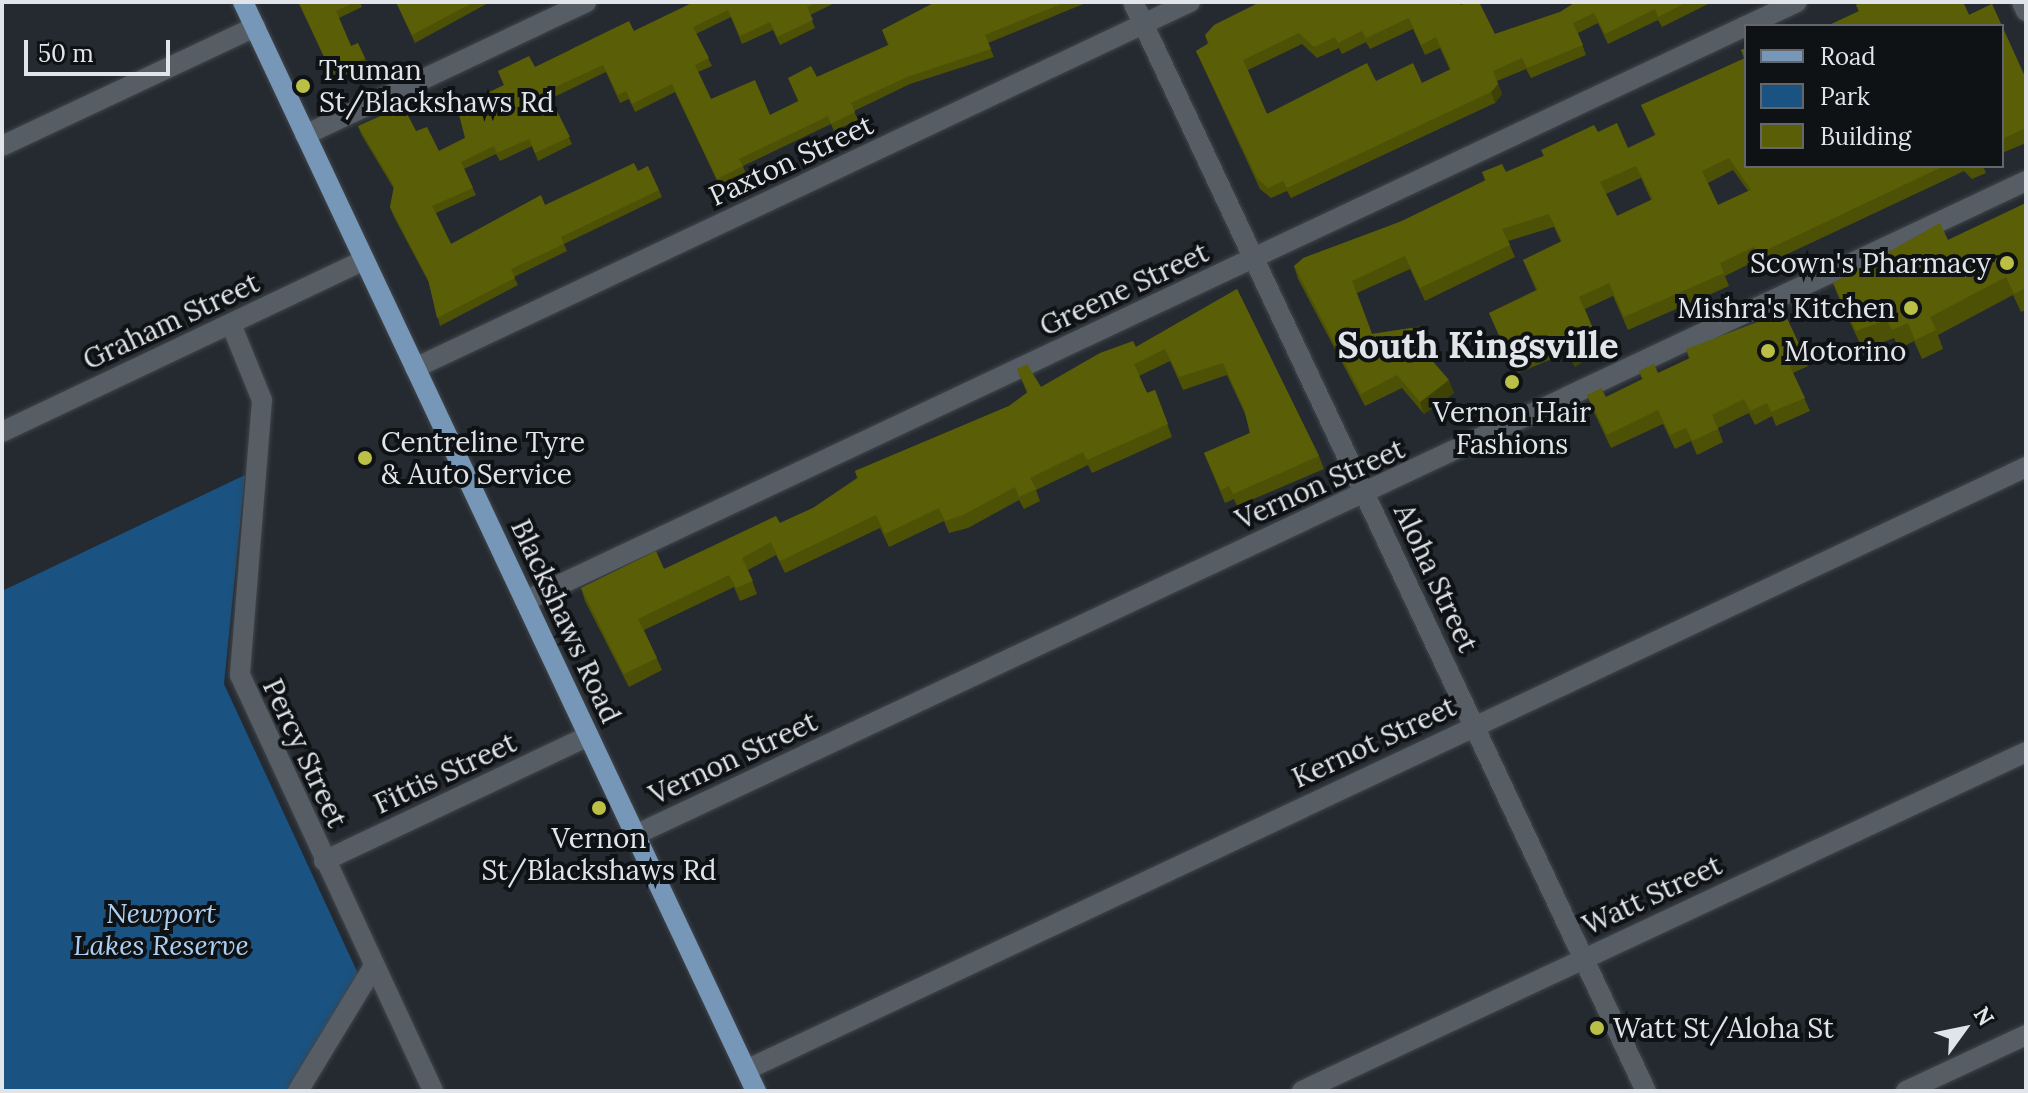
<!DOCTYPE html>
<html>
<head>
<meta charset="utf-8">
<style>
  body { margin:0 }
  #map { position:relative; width:2028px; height:1093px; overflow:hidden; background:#242a30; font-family:Lora,serif }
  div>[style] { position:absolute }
  .green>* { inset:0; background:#1a5281 }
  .roads { filter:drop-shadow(0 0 2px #40454a) drop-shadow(0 0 2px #40454a) }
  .minor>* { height:20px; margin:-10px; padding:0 10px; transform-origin:10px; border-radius:10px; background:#565d64 }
  .major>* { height:20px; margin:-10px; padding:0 10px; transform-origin:10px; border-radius:10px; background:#7697b7 }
  .wall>* { inset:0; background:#4d5106 }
  .shaded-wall>* { inset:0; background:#3f4205 }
  .building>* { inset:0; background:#5a5e07 }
  .dots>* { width:22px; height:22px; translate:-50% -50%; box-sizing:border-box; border:4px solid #0f1215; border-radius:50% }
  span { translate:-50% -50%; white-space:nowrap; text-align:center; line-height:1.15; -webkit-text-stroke:8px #0f1215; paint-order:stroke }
  .poi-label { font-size:28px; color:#e1e5e9 }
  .left { translate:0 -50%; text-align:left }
  .right { translate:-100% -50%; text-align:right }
  .street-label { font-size:28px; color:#e1e5e9 }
  .park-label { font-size:28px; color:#accff2; font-style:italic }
  .district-label { font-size:36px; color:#e1e5e9; font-weight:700 }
  .frame { position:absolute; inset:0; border:4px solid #e1e5e9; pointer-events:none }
  .legend { position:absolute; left:1744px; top:24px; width:260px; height:144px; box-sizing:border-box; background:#0f1215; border:2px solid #63666a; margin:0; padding:10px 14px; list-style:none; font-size:24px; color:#e1e5e9 }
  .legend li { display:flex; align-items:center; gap:16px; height:40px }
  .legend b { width:40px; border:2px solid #63666a }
  .north { position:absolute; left:1924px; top:989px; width:80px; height:80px; -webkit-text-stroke:6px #0f1215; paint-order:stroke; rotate:57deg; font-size:22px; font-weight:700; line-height:32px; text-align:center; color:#e1e5e9 }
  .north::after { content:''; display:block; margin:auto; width:28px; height:36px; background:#e1e5e9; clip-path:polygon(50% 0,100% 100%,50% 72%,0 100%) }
  .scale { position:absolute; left:24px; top:40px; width:146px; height:36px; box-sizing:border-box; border:4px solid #e1e5e9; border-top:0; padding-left:10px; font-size:24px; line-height:28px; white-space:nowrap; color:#e1e5e9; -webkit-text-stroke:6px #0f1215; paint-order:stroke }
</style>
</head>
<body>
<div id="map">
  <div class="green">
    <i style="clip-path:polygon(245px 475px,224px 684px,361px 980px,298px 1091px,2px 1091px,2px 591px)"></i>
  </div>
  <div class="roads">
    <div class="minor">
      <i style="left:1133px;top:2px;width:1204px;rotate:64.78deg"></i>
      <i style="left:2022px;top:2px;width:10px;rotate:66deg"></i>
      <i style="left:1746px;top:26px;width:56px;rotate:-25.2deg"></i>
      <i style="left:305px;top:135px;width:311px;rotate:-25.3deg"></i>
      <i style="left:2px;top:146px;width:280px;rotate:-25.2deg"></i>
      <i style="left:231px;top:324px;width:82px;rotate:67.8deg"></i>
      <i style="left:262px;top:400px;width:276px;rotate:94.6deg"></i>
      <i style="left:240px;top:675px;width:459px;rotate:65.1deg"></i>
      <i style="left:415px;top:368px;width:857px;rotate:-25.28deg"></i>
      <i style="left:2px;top:432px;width:401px;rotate:-25.4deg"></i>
      <i style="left:525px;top:601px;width:1350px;rotate:-25.22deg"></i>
      <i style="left:635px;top:835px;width:1537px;rotate:-25.18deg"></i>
      <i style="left:324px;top:861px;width:293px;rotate:-25.3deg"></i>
      <i style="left:746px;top:1070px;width:1415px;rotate:-25.22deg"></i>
      <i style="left:298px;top:1091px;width:146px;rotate:-58.7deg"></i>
      <i style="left:1302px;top:1091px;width:799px;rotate:-25.09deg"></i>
      <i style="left:1906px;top:1091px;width:132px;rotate:-25deg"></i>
    </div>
    <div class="major">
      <i style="left:243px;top:2px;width:1204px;rotate:64.78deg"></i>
    </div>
  </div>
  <div class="wall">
    <i style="clip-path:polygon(298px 2px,360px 2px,362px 7px,339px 18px,351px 46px,365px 58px,368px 65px,335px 80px)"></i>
    <i style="clip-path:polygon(396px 2px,490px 2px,415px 43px)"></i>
    <i style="clip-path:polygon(694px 2px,837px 2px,810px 15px,815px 28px,780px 45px,773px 30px,742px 44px,731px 17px,696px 34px,712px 66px,698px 72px,711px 99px,770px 115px,798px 101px,788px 78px,817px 77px,888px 45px,882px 30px,933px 3px,932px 2px,1086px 3px,988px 43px,994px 57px,910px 84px,854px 111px,858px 120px,834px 131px,831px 124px,743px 166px,746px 174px,720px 187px,675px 92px,635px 112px,629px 99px,620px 103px,606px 72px,550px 99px,572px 144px,538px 161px,532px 146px,500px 161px,496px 154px,464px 169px,476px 195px,436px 213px,451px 244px,545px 205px,638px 171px,659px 190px,662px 197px,564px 244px,567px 251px,514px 277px,518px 285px,440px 326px,429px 283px,393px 215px,390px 207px,394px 189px,361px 134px,358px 126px,416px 131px,439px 151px,465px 138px,504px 85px,498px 71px,535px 67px,634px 31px)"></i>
    <i style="clip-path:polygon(evenodd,1576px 2px,1712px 2px,1662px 27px,1658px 20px,1608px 44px,1598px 23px,1578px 33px,1586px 55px,1531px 78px,1526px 69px,1497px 81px,1502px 94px,1495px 103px,1291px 198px,1287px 191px,1271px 198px,1260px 189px,1196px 51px,1208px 44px,1205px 35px,1461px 5px,1495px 34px,1560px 12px,1576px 2px,1413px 29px,1425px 55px,1440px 48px,1450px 70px,1422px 83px,1376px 81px,1267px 114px,1248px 70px,1302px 44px,1317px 58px,1339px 48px,1342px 54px,1366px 42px,1370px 49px,1413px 29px)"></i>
    <i style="clip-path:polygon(1862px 2px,1963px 2px,1969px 15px,1992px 4px,2026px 79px,2026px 143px,2002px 153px,2002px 26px,1827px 26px,1859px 12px,1856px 5px)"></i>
    <i style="clip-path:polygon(evenodd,1746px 48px,1746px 166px,1983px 166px,1986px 173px,1972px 179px,1964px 171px,1762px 266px,1759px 259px,1725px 276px,1729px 286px,1628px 330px,1613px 296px,1585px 309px,1601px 348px,1575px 367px,1568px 352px,1516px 374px,1489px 313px,1536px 290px,1523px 260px,1561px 242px,1554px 227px,1508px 241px,1515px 257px,1425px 301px,1410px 269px,1357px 293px,1372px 334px,1424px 326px,1428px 338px,1432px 361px,1454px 393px,1424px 414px,1402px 388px,1365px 406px,1298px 279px,1294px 266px,1402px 221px,1485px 181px,1482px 172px,1506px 172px,1598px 132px,1628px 148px,1655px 135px,1641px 105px,1744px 59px,1741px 50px,1746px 48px,1733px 170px,1748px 191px,1718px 205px,1708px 183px,1733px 170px,1746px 48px,1641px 178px,1651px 200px,1617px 216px,1606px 194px,1641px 178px)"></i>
    <i style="clip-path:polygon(2026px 203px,2026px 310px,2021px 312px,2013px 295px,1938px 335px,1943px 349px,1922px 359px,1914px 341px,1899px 349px,1894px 338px,1863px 350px,1840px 301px,1833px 283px,1948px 240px)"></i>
    <i style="clip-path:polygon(1237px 289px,1319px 456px,1324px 469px,1237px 506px,1234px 499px,1225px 503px,1204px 453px,1250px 433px,1246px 416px,1227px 375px,1183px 390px,1170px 361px,1139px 376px,1147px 393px,1155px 390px,1172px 437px,1092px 473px,1088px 465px,1036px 490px,1040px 501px,1024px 509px,1019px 500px,968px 528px,949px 533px,944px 521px,889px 547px,880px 528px,785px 573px,776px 555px,748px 570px,757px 594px,740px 601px,734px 587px,644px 630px,662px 670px,629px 687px,585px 601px,581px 588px,664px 569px,780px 523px,813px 508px,857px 478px,855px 471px,1009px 406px,1027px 393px,1017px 369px,1041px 387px,1136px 347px)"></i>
    <i style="clip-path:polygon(1686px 349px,1803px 352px,1808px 366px,1793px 373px,1810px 411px,1776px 426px,1772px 416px,1755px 425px,1749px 413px,1718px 428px,1723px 442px,1697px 455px,1691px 441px,1675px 449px,1663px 424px,1611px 448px,1592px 408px,1587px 395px,1606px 397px,1642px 379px,1639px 371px,1658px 373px,1689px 359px)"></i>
  </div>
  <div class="shaded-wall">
    <i style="clip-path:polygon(1498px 84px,1502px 94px,1495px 103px,1491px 92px)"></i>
    <i style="clip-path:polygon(1424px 326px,1428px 338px,1434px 370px,1430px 358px)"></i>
    <i style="clip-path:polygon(1596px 336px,1601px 348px,1575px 367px,1571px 354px)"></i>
    <i style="clip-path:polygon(1449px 380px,1454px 393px,1424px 414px,1420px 402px)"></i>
  </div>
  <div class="building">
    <i style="clip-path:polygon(299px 2px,355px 2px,336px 11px,351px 46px,358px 43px,365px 58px,332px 74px)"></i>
    <i style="clip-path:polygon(396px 2px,474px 2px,412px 35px)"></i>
    <i style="clip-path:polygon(694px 2px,818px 2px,807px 7px,813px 20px,777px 37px,770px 22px,740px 36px,728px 10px,693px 27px,709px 58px,695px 65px,711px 99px,755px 80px,770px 115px,799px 101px,788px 78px,811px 66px,817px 77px,889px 45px,882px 30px,934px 3px,933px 2px,1066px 2px,985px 35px,991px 49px,907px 77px,851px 103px,855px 112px,831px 124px,828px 116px,739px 159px,743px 166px,717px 179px,672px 84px,632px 104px,626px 91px,618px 95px,603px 65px,547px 91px,570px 137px,535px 153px,529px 139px,497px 153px,494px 146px,461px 162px,473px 188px,432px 206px,451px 244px,541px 195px,545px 205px,634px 163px,638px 171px,648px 166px,659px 190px,561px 237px,564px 244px,511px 269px,515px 278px,437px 318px,428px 279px,390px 207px,394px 186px,358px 126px,403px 106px,416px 131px,427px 127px,439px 151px,465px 138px,457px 107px,504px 85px,498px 71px,529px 56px,535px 67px,629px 21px,634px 31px)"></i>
    <i style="clip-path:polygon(evenodd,1260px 2px,1459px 2px,1461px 5px,1468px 2px,1479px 2px,1495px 34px,1560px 12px,1576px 2px,1687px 2px,1658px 17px,1655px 9px,1605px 34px,1594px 13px,1573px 23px,1583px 45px,1527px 68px,1522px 58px,1493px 71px,1498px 84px,1491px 92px,1287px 188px,1283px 181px,1268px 188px,1257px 178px,1196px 51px,1209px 43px,1205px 35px,1214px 25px,1260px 2px,1409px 18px,1421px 45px,1436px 37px,1451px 69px,1422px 83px,1413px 63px,1376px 81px,1367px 63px,1267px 114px,1243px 60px,1299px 33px,1314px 47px,1335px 37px,1338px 43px,1362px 31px,1366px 38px,1409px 18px)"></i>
    <i style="clip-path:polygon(1862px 2px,1963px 2px,1969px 15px,1992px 4px,2026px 79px,2026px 128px,2002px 139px,2002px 26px,1827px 26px,1859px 11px,1856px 5px)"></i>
    <i style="clip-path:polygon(evenodd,1746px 48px,1746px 166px,1944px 166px,1758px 254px,1754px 247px,1720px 263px,1724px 273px,1624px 317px,1609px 283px,1579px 297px,1596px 336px,1571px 354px,1564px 339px,1511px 361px,1489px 313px,1538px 290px,1523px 260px,1562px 241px,1549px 214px,1502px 229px,1510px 245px,1420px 288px,1405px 256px,1352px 281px,1372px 334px,1424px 326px,1430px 358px,1449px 380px,1420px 402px,1397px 375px,1361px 394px,1294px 266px,1303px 258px,1402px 221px,1486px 180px,1482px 172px,1502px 164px,1506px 172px,1544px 156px,1541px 150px,1594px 125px,1598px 132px,1617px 123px,1628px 148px,1656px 135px,1641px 105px,1745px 58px,1741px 50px,1746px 48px,1729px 158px,1751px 190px,1718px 205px,1702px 171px,1729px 158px,1746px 48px,1636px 166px,1653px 199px,1617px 216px,1600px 182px,1636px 166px)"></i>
    <i style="clip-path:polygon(2026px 203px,2026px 288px,2014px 294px,2006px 277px,1930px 317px,1936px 330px,1915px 340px,1908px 323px,1892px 330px,1887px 320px,1856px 331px,1833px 283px,1940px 223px,1948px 240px)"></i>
    <i style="clip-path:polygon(1237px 289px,1319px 456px,1233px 494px,1229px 486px,1221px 490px,1204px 453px,1250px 433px,1244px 409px,1223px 363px,1179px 377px,1165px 349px,1134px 364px,1147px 393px,1155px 390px,1168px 424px,1087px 460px,1083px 452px,1030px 478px,1036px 489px,1019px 497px,1015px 487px,963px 515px,945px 521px,939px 508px,885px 534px,876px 515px,780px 561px,771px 542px,742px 558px,753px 581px,736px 588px,729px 575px,638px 619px,657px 658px,624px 674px,581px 588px,656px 551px,664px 569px,776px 516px,780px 523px,813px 508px,858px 478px,855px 471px,1009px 406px,1028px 392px,1017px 369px,1027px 364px,1041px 387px,1100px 353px,1133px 341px,1136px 347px)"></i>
    <i style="clip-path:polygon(1784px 312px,1803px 352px,1787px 360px,1805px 398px,1771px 412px,1767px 403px,1750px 411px,1744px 399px,1712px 415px,1718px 429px,1692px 441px,1686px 428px,1670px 435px,1658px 410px,1607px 435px,1587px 395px,1601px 388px,1606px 397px,1643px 379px,1639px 371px,1654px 364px,1658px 373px,1690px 358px,1686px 349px)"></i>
  </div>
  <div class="dots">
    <i style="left:303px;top:86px;background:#bac046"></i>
    <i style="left:2007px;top:263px;background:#bac046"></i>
    <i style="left:1911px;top:308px;background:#bac046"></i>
    <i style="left:1768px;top:351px;background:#bac046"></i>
    <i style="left:1512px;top:382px;background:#bac046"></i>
    <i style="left:365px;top:458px;background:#bac046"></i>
    <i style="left:599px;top:808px;background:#bac046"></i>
    <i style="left:1597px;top:1028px;background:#bac046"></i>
  </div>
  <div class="poi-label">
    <span class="left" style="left:319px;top:86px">Truman<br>St/Blackshaws Rd</span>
    <span class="right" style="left:1991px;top:263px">Scown's Pharmacy</span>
    <span class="right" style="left:1895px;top:308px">Mishra's Kitchen</span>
    <span class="left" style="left:1784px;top:351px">Motorino</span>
    <span style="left:1512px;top:428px">Vernon Hair<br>Fashions</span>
    <span class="left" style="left:381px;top:458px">Centreline Tyre<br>&amp; Auto Service</span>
    <span style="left:599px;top:854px">Vernon<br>St/Blackshaws Rd</span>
    <span class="left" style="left:1613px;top:1028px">Watt St/Aloha St</span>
  </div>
  <div class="street-label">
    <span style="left:791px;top:160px;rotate:-25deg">Paxton Street</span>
    <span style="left:1124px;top:289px;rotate:-25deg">Greene Street</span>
    <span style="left:171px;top:321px;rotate:-25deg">Graham Street</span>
    <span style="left:1320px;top:484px;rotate:-24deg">Vernon Street</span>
    <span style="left:1436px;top:578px;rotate:65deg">Aloha Street</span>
    <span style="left:566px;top:621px;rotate:65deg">Blackshaws Road</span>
    <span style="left:1374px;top:742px;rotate:-25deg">Kernot Street</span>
    <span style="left:305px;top:753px;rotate:65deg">Percy Street</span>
    <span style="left:733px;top:758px;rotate:-25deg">Vernon Street</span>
    <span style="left:445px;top:773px;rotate:-25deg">Fittis Street</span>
    <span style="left:1652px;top:895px;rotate:-25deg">Watt Street</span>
  </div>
  <div class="park-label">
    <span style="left:161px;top:929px">Newport<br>Lakes Reserve</span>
  </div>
  <div class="district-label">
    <span style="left:1478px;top:346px">South Kingsville</span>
  </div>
  <div class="frame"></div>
  <ul class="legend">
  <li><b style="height:10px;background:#7697b7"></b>Road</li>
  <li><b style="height:22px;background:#1a5281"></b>Park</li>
  <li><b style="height:22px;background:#5a5e07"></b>Building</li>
  </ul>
  <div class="north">N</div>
  <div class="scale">50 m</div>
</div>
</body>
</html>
